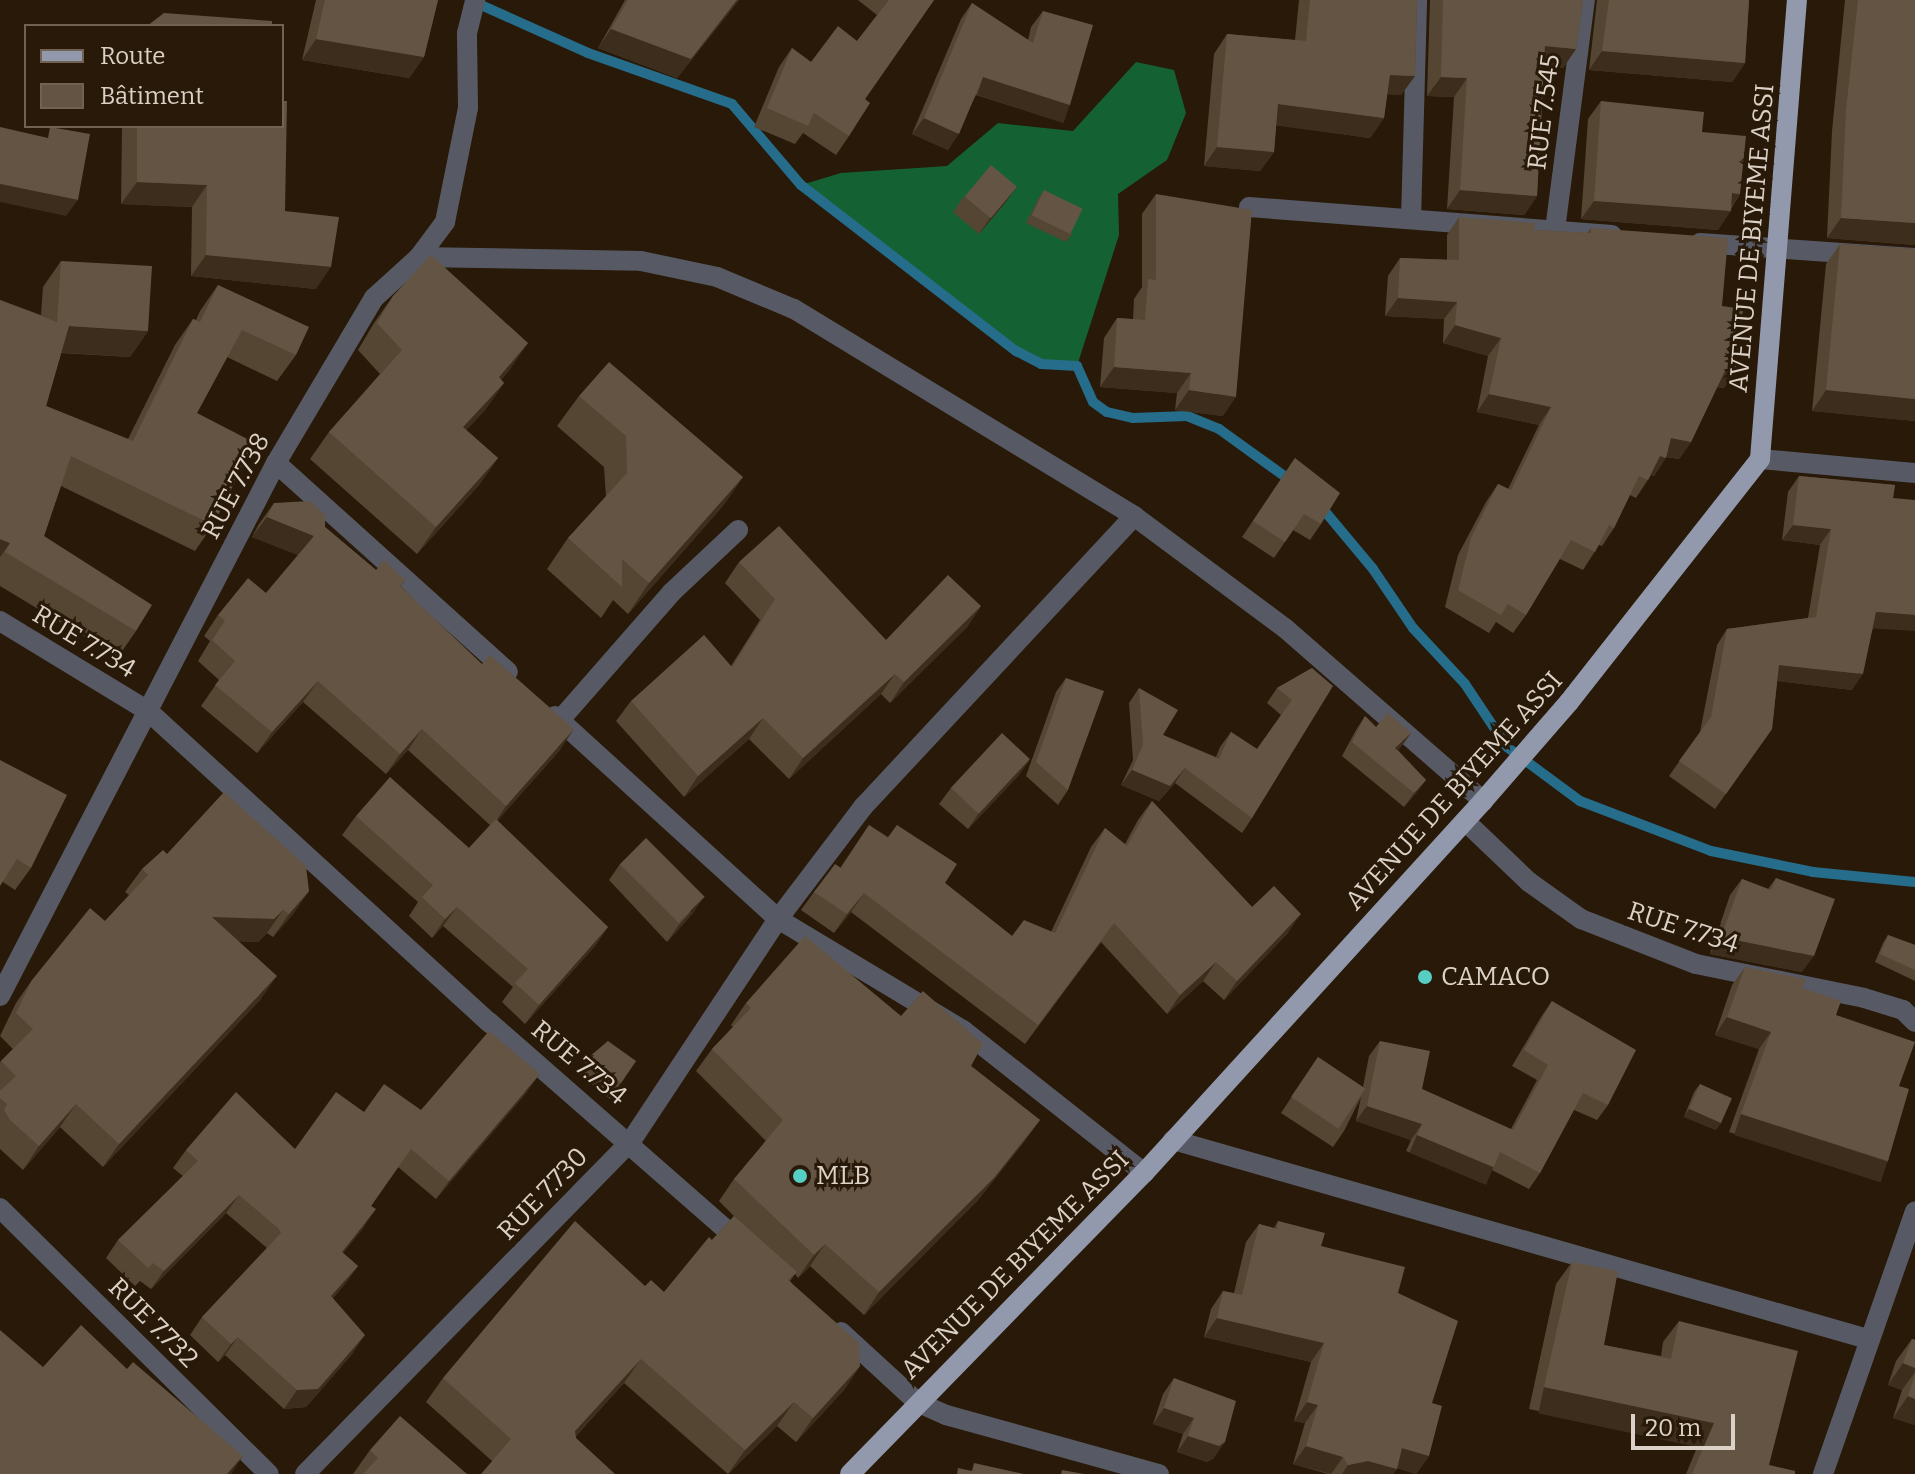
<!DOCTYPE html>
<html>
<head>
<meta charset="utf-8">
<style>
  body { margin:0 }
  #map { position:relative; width:1915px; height:1474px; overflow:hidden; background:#281908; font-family:Bitter,serif }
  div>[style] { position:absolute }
  .forest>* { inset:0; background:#146233 }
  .stream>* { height:10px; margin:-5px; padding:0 5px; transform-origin:5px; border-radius:5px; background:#256d8b }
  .minor>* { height:20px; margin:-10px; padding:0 10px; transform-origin:10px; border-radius:10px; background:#575a64 }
  .major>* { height:20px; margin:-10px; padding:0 10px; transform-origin:10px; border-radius:10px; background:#9299ad }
  .wall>* { inset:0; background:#554634 }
  .shaded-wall>* { inset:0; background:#3d2d1c; transform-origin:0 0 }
  .building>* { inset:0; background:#635444; transform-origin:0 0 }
  .dots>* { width:22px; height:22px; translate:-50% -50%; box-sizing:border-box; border:4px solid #281908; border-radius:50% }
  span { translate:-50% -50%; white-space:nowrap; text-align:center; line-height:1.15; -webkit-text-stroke:6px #281908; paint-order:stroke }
  .street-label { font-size:26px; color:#dbd1c6 }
  .poi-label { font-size:26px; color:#dbd1c6 }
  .left { translate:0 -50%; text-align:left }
  .legend { position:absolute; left:24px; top:24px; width:260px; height:104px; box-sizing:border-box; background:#281908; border:2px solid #706354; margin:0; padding:10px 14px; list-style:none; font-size:24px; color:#dbd1c6 }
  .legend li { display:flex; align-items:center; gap:16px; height:40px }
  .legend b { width:40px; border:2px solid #706354 }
  .scale { position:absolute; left:1631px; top:1414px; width:104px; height:36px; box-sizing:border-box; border:4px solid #dbd1c6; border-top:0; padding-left:10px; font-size:24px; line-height:28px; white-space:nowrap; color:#dbd1c6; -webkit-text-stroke:6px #281908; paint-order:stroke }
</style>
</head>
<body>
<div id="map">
  <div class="forest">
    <i style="clip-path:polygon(1136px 62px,1174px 70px,1186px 113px,1167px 160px,1118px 194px,1119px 235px,1077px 366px,1041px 364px,1016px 351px,801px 185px,841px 173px,947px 166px,998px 123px,1073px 131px)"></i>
  </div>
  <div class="stream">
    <i style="left:472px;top:1px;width:127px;rotate:24.1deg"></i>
    <i style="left:588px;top:53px;width:153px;rotate:19.5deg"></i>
    <i style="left:732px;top:104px;width:106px;rotate:49.6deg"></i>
    <i style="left:801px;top:185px;width:272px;rotate:37.7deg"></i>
    <i style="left:1016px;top:351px;width:28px;rotate:27deg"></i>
    <i style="left:1041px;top:364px;width:36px;rotate:3deg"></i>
    <i style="left:1077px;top:366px;width:39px;rotate:66deg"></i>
    <i style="left:1093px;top:402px;width:17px;rotate:36deg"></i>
    <i style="left:1107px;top:412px;width:27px;rotate:13deg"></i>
    <i style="left:1133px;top:418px;width:54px;rotate:-2.1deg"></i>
    <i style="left:1187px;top:416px;width:35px;rotate:22deg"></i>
    <i style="left:1219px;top:429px;width:92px;rotate:35.8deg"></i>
    <i style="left:1318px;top:503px;width:86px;rotate:50.2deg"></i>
    <i style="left:1373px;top:569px;width:71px;rotate:55.9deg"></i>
    <i style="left:1413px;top:628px;width:76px;rotate:47.1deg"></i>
    <i style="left:1465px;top:684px;width:76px;rotate:56.3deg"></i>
    <i style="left:1507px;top:747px;width:91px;rotate:36.5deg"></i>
    <i style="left:1580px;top:801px;width:140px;rotate:20.9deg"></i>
    <i style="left:1711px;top:851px;width:104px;rotate:11.6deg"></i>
    <i style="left:1813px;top:872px;width:102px;rotate:5.6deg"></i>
  </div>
  <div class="minor">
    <i style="left:1249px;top:207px;width:364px;rotate:4.4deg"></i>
    <i style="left:1411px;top:219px;width:219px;rotate:-88.4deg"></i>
    <i style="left:1555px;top:230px;width:232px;rotate:-82.6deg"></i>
    <i style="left:1700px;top:243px;width:216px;rotate:4deg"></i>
    <i style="left:419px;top:257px;width:222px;rotate:1deg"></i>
    <i style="left:641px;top:261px;width:78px;rotate:11.9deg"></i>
    <i style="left:717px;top:277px;width:83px;rotate:22.6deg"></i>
    <i style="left:794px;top:309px;width:398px;rotate:31.3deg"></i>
    <i style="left:1134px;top:516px;width:189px;rotate:36.6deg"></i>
    <i style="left:1286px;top:629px;width:262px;rotate:41.1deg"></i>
    <i style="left:1760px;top:459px;width:156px;rotate:5.2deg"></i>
    <i style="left:276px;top:463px;width:312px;rotate:42deg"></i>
    <i style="left:0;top:621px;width:173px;rotate:31.3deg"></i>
    <i style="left:148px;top:711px;width:462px;rotate:42.4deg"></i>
    <i style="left:489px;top:1022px;width:337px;rotate:41.2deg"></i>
    <i style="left:555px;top:716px;width:302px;rotate:42.3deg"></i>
    <i style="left:778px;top:919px;width:216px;rotate:31deg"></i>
    <i style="left:963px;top:1030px;width:231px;rotate:38.3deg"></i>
    <i style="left:560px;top:720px;width:169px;rotate:-48.8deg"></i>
    <i style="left:671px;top:593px;width:92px;rotate:-43.2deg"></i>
    <i style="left:1465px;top:821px;width:88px;rotate:43.6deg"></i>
    <i style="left:1529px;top:882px;width:64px;rotate:35.4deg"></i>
    <i style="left:1581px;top:919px;width:123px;rotate:21.4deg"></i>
    <i style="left:1696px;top:964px;width:171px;rotate:11.4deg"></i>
    <i style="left:1864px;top:998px;width:41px;rotate:17.1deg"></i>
    <i style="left:1903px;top:1010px;width:17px;rotate:45deg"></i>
    <i style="left:0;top:996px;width:600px;rotate:-62.62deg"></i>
    <i style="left:276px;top:463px;width:192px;rotate:-59.3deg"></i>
    <i style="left:374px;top:298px;width:61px;rotate:-42.3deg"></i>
    <i style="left:419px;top:257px;width:44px;rotate:-53.4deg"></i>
    <i style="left:445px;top:222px;width:116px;rotate:-78.6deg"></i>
    <i style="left:468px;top:108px;width:75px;rotate:-90.8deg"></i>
    <i style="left:467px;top:33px;width:34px;rotate:-76deg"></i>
    <i style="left:1173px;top:1140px;width:723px;rotate:15.98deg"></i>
    <i style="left:0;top:1208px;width:378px;rotate:44.7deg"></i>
    <i style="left:841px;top:1332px;width:103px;rotate:42.6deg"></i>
    <i style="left:917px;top:1402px;width:32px;rotate:24deg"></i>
    <i style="left:946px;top:1415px;width:221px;rotate:15.5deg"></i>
    <i style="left:305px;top:1474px;width:466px;rotate:-45.6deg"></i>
    <i style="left:631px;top:1141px;width:266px;rotate:-56.5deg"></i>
    <i style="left:778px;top:919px;width:141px;rotate:-52.8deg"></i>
    <i style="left:863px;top:807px;width:398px;rotate:-47deg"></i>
    <i style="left:1823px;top:1474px;width:278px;rotate:-70.7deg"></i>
  </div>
  <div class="major">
    <i style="left:850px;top:1474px;width:421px;rotate:-45.7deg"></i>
    <i style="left:1144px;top:1173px;width:503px;rotate:-47.66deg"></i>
    <i style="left:1483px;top:801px;width:131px;rotate:-49deg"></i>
    <i style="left:1569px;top:702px;width:309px;rotate:-51.8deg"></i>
    <i style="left:1760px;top:459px;width:460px;rotate:-85.4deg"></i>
  </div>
  <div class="wall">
    <i style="clip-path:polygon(316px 0,438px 0,424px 57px,409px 78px,302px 60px)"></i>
    <i style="clip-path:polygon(625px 0,739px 0,677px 78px,598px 48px)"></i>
    <i style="clip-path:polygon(858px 0,934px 0,865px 99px,849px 136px,836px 155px,803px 133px,795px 144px,754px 127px,779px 67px,792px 48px,811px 62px,857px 41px,877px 15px)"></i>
    <i style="clip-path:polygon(1299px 0,1417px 0,1415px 76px,1401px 95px,1387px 94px,1384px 118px,1370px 138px,1276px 125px,1274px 152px,1260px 171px,1204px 166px,1214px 54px,1227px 34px,1295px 40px)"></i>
    <i style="clip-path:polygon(1430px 0,1583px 0,1576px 49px,1563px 68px,1544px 66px,1537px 196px,1524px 215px,1447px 209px,1454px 97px,1427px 96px)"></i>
    <i style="clip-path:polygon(1597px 0,1749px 0,1745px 63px,1732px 82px,1589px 70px)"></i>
    <i style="clip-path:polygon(1845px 0,1915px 0,1915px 245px,1827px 238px,1832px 131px)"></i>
    <i style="clip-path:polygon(972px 3px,1028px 40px,1031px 27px,1043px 11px,1070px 105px,1059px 121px,976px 95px,948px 150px,912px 134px,961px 19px)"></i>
    <i style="clip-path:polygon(1601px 101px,1702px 132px,1740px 194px,1718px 230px,1581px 219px,1588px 119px)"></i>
    <i style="clip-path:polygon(122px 126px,282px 126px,285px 211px,316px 289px,191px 276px,192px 207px,121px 204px)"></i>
    <i style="clip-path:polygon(1044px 190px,1072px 234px,1066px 242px,1026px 223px,1038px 199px)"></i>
    <i style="clip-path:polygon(1156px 194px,1223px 416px,1175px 410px,1177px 393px,1100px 387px,1104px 338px,1117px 318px,1133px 319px,1134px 299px,1142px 287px,1142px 214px)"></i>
    <i style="clip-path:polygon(964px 196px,1005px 203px,979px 234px,953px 212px)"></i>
    <i style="clip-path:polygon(1459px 217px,1534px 230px,1587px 233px,1591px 228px,1722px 306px,1736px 370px,1724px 388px,1717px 387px,1691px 442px,1679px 459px,1666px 457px,1654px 476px,1651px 475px,1636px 498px,1630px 495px,1614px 528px,1602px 546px,1599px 545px,1583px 570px,1560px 559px,1526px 615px,1513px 633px,1496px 622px,1489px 633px,1445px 607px,1458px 555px,1486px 502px,1498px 484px,1508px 489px,1539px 425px,1477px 412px,1488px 356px,1443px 343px,1444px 319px,1385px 316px,1388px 276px,1400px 258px,1447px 260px,1447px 235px)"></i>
    <i style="clip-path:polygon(1840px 244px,1915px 249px,1915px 421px,1812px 411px,1826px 264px)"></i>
    <i style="clip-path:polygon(61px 261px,148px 331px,130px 357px,61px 353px,46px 406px,128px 439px,175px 345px,193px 319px,196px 320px,200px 311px,218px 285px,296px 355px,277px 381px,227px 357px,197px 413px,213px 525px,195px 551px,61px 486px,44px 536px,136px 631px,118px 657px,0 586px,0 300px,41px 315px,43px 287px)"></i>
    <i style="clip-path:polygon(393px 296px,528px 343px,501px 380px,504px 383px,485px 410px,466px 430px,498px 458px,479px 485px,417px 554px,310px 459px,329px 432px,380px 374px,358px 350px,374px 323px)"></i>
    <i style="clip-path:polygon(579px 396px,743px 477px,722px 507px,628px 614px,613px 600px,601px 618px,547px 569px,568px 538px,606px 497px,604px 467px,557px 426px)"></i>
    <i style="clip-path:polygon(1295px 458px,1321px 524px,1310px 540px,1293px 530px,1274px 558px,1242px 537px)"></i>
    <i style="clip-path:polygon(1799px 476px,1895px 485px,1873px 628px,1852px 690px,1777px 681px,1772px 729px,1715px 809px,1669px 776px,1700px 732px,1717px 645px,1727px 629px,1808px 618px,1820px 545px,1782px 540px,1788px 492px)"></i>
    <i style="clip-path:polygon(274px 503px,325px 527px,376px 570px,405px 580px,401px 586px,560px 750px,497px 821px,608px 927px,595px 946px,525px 1024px,502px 1002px,513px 987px,443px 926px,432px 938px,409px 916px,418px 902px,342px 835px,356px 816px,469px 848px,490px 825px,408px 750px,386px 774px,303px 702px,257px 753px,201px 706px,219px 680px,198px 661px,210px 641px,204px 636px,218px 615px,266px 593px,298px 555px,252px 537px,259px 524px)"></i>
    <i style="clip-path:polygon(739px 562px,886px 640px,981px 606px,967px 627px,890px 703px,881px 694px,789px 779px,749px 739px,684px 797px,616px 721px,631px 701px,731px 666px,760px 620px,725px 583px)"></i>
    <i style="clip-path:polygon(1312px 668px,1252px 818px,1242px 833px,1175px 783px,1159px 801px,1121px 785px,1133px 760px,1129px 703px,1139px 688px,1163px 735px,1216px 757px,1220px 747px,1231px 732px,1257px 749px,1281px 715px,1267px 703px,1277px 688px)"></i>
    <i style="clip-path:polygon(1066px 678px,1068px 790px,1058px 805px,1026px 776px,1056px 692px)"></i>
    <i style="clip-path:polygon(1365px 716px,1376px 727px,1411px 733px,1398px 750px,1426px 780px,1416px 793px,1404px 807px,1342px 756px,1356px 730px)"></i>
    <i style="clip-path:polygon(1030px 759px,1019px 775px,968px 829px,939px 804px,951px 788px)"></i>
    <i style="clip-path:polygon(0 760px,31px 868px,15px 890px,3px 882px)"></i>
    <i style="clip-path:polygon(1152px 801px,1252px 907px,1288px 933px,1224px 1000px,1203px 981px,1167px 1014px,1101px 942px,1025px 1044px,851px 912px,834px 933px,801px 910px,814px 892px,840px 868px,869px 825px,888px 837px,897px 825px,945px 883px,1012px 936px,1051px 932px,1091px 847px,1105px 828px,1125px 844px,1138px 820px)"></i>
    <i style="clip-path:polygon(167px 854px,309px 891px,293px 914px,273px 937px,267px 933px,258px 942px,239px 941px,261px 999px,103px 1167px,60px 1127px,23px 1170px,0 1149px,0 1062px,13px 1049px,0 1036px,16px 1003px,32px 980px,105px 921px,129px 895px,125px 892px,142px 869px)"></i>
    <i style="clip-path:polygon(620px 864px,693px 913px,667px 942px,609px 880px)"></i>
    <i style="clip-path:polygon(1776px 878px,1802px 972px,1710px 954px,1730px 895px,1742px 879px,1768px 889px)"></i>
    <i style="clip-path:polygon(1888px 935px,1915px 945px,1915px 981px,1875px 962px,1883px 943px)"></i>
    <i style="clip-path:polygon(1745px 967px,1802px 988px,1836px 1015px,1899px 1086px,1888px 1161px,1875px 1179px,1729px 1132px,1759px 1049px,1715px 1035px,1732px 985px)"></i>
    <i style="clip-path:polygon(1552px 1001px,1608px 1105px,1597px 1120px,1574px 1110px,1540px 1173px,1529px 1189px,1492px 1170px,1483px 1183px,1406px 1151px,1411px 1140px,1356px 1121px,1361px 1097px,1344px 1131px,1333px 1147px,1281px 1113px,1318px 1057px,1363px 1087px,1369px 1056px,1380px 1041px,1422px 1089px,1511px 1129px,1537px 1080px,1512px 1066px,1541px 1017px)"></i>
    <i style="clip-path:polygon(746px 1003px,901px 1016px,971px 1066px,1040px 1120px,1024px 1142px,978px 1200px,864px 1315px,810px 1266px,798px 1278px,795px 1274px,790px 1281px,860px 1366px,844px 1390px,796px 1442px,777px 1426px,728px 1474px,624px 1383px,576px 1436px,576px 1438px,492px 1461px,426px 1402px,443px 1378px,645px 1286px,664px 1292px,734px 1216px,719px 1201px,734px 1179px,766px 1141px,696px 1071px,712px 1049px,733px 1027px,731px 1025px)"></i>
    <i style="clip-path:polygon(589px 1057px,636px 1061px,610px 1099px,578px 1073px)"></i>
    <i style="clip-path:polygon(1700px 1084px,1716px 1130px,1684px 1117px,1694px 1092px)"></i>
    <i style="clip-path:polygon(527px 1092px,436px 1199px,398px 1167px,371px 1206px,364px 1227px,343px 1253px,358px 1266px,345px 1284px,333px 1298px,353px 1353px,306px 1407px,284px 1409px,225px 1355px,218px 1362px,190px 1335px,202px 1317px,267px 1248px,226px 1213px,151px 1289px,140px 1281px,135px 1286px,106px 1258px,118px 1240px,183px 1176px,173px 1168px,186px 1150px,295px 1149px,364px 1112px,421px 1110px)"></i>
    <i style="clip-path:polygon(1278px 1221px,1398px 1293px,1432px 1403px,1429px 1456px,1416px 1474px,1397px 1468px,1393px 1474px,1328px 1474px,1293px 1464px,1305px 1423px,1294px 1421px,1311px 1362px,1204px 1337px,1211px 1309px,1223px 1291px,1234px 1293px,1246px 1242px,1259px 1224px,1274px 1228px)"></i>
    <i style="clip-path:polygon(1572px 1262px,1604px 1345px,1661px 1356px,1663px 1342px,1679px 1321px,1769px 1465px,1795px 1474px,1686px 1474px,1698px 1445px,1529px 1409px,1556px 1284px)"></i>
    <i style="clip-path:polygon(1912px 1339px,1915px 1340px,1915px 1425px,1893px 1418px,1902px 1390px,1888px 1385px,1896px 1361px)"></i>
    <i style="clip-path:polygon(1174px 1378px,1214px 1458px,1207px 1462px,1177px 1452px,1183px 1434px,1153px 1424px,1163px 1394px)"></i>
    <i style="clip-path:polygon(370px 1450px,467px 1474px,353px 1474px)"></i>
  </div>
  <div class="shaded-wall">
    <i style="clip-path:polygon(739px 0,677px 78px,598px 48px,611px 29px)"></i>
    <i style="clip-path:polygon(316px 39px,424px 57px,409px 78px,302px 60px)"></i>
    <i style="clip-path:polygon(1545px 46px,1576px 49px,1563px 68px,1532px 65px)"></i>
    <i style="clip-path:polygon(1602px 51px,1745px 63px,1732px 82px,1589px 70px)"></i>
    <i style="clip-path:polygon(1390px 75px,1415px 76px,1401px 95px,1376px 94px)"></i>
    <i style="left:983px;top:77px;width:91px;height:19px;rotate:18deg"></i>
    <i style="clip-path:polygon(1441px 77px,1467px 78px,1454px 97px,1427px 96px)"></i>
    <i style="clip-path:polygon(1278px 104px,1384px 118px,1370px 138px,1265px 124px)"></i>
    <i style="clip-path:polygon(924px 118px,959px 134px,948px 150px,912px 134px)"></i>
    <i style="clip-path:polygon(1217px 147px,1274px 152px,1260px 171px,1204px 166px)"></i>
    <i style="clip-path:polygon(137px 182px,207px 185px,192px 207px,121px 204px)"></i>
    <i style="clip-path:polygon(0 184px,78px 200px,66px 216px,0 202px)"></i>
    <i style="clip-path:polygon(1017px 187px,1005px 203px,979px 234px,990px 218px)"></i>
    <i style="clip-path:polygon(1460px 190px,1537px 196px,1524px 215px,1447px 209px)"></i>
    <i style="clip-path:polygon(1732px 193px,1740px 194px,1728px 211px,1731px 211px,1718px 230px,1581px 219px,1594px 201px)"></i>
    <i style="clip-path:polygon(1841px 218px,1915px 223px,1915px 245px,1827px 238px)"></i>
    <i style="clip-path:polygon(206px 255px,331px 267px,316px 289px,191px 276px)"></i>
    <i style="clip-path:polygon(1398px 298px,1457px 302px,1444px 319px,1385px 316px)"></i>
    <i style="clip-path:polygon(1455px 325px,1501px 338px,1488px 356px,1443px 343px)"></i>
    <i style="clip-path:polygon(69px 326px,148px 331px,130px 357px,51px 352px)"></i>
    <i style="clip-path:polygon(528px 343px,509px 371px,480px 405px,499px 377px)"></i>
    <i style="clip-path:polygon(1114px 367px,1191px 373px,1177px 393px,1100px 387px)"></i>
    <i style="clip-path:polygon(1726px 369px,1736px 370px,1724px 388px,1713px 387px)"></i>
    <i style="clip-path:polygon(504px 383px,485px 410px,444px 455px,463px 427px)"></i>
    <i style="clip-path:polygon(1189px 390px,1236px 397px,1223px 416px,1175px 410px)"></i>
    <i style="clip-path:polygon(1826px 390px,1915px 399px,1915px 421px,1812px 411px)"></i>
    <i style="clip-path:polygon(1489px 394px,1551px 407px,1539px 425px,1477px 412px)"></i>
    <i style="clip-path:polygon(1671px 438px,1691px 442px,1679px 459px,1659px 456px)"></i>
    <i style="clip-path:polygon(1660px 456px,1666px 458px,1654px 476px,1648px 474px)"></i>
    <i style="clip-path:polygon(498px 458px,479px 485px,417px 554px,436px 527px)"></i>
    <i style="clip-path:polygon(743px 477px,722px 507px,628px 614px,649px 583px)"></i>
    <i style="clip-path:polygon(267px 517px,314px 536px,300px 556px,252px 537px)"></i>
    <i style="clip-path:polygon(1793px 525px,1831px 529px,1820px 545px,1782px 540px)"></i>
    <i style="clip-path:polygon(0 539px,10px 543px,0 557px)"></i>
    <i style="clip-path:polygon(981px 606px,967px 627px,890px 703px,904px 682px)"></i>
    <i style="clip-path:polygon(1876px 612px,1915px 615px,1915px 631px,1865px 628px)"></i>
    <i style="clip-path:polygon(1779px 665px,1863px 674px,1852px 690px,1768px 680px)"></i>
    <i style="clip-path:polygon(895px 674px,881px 694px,789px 779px,803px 758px)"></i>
    <i style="clip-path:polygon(318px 681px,303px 702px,257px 753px,272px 732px)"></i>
    <i style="clip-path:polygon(763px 718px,749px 739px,684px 797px,698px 776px)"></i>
    <i style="clip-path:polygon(422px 729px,408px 750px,386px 774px,400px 754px)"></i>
    <i style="clip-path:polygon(574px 729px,560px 750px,492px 827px,506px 806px)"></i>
    <i style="clip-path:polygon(1411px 733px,1401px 747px,1386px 761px,1395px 748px)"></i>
    <i style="clip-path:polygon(1030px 759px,1019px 775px,968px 829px,979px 813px)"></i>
    <i style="clip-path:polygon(1185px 768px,1175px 783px,1159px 801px,1121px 785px,1132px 770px)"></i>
    <i style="clip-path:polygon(1426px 780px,1416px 793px,1404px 807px,1414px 793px)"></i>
    <i style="clip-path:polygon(309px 891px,293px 914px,273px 937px,289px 914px)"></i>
    <i style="clip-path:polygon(864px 893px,851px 912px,834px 933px,847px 914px)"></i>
    <i style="clip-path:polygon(704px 897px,693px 913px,667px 942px,678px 926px)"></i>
    <i style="clip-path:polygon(457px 907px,443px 926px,432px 938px,445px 919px)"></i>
    <i style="clip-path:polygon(283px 910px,267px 933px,258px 942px,196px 940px,212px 917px)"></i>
    <i style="clip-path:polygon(1301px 914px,1288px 933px,1224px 1000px,1237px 981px)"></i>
    <i style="clip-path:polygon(608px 927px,595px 946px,525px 1024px,539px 1005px)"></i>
    <i style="clip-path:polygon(1721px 937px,1814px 956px,1802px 972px,1710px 954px)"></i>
    <i style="clip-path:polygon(1216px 962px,1203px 981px,1167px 1014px,1180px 995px)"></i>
    <i style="clip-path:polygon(277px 976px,261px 999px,103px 1167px,119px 1144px)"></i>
    <i style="clip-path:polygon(1727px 1017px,1771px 1032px,1759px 1049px,1715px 1035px)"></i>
    <i style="clip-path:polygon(540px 1074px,527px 1092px,436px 1199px,449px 1181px)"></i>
    <i style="clip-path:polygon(76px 1104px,60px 1127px,23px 1170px,39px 1146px)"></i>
    <i style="clip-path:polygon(1367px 1106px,1422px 1124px,1411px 1140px,1356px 1121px)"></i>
    <i style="clip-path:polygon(1689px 1109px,1722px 1122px,1716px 1130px,1684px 1117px)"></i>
    <i style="left:1741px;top:1114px;width:154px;height:22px;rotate:18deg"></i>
    <i style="clip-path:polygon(1040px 1120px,1024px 1142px,978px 1200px,864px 1315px,879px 1292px)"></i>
    <i style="left:1417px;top:1135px;width:83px;height:19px;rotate:23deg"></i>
    <i style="clip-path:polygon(239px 1195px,226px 1213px,151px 1289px,164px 1271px)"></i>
    <i style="clip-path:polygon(376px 1209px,364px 1227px,329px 1271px,342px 1252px)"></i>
    <i style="clip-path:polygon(825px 1244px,810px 1266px,798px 1278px,814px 1255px)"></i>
    <i style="clip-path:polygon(358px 1266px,345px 1284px,318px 1314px,331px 1296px)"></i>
    <i style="clip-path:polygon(1217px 1318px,1324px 1343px,1311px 1362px,1204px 1337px)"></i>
    <i style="clip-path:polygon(365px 1335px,353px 1353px,306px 1407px,284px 1409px,297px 1390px)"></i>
    <i style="clip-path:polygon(238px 1337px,225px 1355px,218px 1362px,231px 1344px)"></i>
    <i style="clip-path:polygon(641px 1359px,624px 1383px,558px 1455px,575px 1431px)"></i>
    <i style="clip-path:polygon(1903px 1363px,1915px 1368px,1915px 1372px,1902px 1390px,1888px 1385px)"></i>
    <i style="clip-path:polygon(860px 1366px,844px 1390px,796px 1442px,813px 1418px)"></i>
    <i style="left:1544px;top:1387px;width:174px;height:27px;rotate:12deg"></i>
    <i style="clip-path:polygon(1908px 1396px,1915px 1399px,1915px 1425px,1893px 1418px)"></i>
    <i style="clip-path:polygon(794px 1402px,777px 1426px,728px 1474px,745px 1450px)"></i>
    <i style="clip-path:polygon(1307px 1402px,1318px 1405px,1305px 1423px,1294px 1421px)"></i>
    <i style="clip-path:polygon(1164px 1408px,1194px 1418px,1183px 1434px,1153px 1424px)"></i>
    <i style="clip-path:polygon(1188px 1436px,1225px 1442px,1214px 1458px,1207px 1462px,1177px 1452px)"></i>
    <i style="clip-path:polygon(1306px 1446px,1343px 1457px,1331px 1474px,1293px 1464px)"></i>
    <i style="clip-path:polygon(1402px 1448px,1429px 1456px,1416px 1474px,1390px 1466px)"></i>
    <i style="clip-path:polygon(243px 1456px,231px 1474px,227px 1474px)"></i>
    <i style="clip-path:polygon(1368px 1461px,1397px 1469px,1393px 1474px,1342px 1474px,1348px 1465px)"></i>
  </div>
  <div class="building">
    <i style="clip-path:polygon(325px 0,438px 0,424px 57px,316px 39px)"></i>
    <i style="clip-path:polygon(628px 0,737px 0,691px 59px,611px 29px)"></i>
    <i style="clip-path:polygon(889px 0,934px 0,865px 99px,870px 103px,849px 136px,814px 113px,808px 126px,767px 108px,792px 48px,811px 62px,838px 26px,857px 41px)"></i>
    <i style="clip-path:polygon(1310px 0,1417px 0,1415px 76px,1390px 75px,1384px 118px,1278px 104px,1274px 152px,1217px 147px,1227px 34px,1306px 41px)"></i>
    <i style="clip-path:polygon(1443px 0,1583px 0,1576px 49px,1545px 46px,1537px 196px,1460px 190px,1467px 78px,1441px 77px)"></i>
    <i style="clip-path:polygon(1609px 0,1749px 0,1745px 63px,1602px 51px)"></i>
    <i style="clip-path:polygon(1858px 0,1915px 0,1915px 223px,1841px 218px,1846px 110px)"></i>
    <i style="clip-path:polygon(972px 3px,1033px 43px,1043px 11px,1093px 25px,1070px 105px,983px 77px,959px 134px,924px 118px)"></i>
    <i style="clip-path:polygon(164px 13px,272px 21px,272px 26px,147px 26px)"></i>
    <i style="clip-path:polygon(282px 101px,287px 101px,285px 211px,339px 217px,331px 267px,206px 255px,207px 185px,137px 182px,137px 126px,282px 126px)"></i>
    <i style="clip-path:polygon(1601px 101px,1704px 112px,1702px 132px,1746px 136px,1740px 194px,1732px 193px,1731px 211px,1594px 201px)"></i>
    <i style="clip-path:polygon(0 127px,48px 138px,50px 127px,90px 134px,78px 200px,0 184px)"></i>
    <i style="left:991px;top:165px;width:34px;height:41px;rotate:40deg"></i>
    <i style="left:1044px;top:190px;width:43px;height:28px;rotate:26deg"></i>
    <i style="clip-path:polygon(1156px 194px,1252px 210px,1236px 397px,1189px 390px,1191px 373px,1114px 367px,1117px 318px,1145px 320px,1148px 279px,1156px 280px)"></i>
    <i style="clip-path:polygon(1459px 217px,1535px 223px,1534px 230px,1591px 233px,1591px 228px,1728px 238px,1722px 306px,1743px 309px,1736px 370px,1726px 369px,1691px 442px,1671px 438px,1666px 458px,1660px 456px,1648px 480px,1639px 476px,1614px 528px,1609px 525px,1595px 552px,1571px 540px,1526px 615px,1508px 604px,1501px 615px,1458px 590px,1471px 538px,1498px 484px,1511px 490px,1551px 407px,1489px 394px,1501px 338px,1455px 325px,1457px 302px,1398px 298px,1400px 258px,1459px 260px)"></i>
    <i style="clip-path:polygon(1840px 244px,1915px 249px,1915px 399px,1826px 390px)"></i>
    <i style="clip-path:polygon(431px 255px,528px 343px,499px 377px,504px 383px,463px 427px,498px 458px,436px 527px,329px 432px,402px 350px,377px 323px,393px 296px)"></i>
    <i style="clip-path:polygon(61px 261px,152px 266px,148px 331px,69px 326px,46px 406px,133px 441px,193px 319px,200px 322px,218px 285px,309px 327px,296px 355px,242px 330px,197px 413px,255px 443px,213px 525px,71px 456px,44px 536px,152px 605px,136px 631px,5px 552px,10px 543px,0 539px,0 300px,57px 322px)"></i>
    <i style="clip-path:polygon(609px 362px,743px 477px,649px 583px,622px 559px,622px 587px,568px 538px,627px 473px,626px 436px,579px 396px)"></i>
    <i style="clip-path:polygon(1295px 458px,1340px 493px,1321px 524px,1304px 514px,1285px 542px,1253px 521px)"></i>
    <i style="clip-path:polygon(1799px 476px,1895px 485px,1893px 498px,1915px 500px,1915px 615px,1876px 612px,1863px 674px,1779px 665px,1772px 729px,1726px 794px,1679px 761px,1711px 717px,1727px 629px,1816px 617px,1831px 529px,1793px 525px)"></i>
    <i style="clip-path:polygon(310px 501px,325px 515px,325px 527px,376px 570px,384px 560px,405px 580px,400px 586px,482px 664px,490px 655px,574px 729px,506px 806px,422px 729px,400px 754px,318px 681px,272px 732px,215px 685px,235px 661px,212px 640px,225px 621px,218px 615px,248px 578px,266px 593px,314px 536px,267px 517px,274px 503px)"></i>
    <i style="clip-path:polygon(779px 526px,886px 640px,948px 575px,981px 606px,904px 682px,895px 674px,803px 758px,763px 718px,698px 776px,631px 701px,704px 635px,732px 667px,775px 599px,739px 562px)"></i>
    <i style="clip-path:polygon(1312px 668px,1333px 686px,1252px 818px,1185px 768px,1170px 786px,1132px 770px,1143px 745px,1139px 688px,1178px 710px,1163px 735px,1219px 759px,1231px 732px,1257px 749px,1292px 700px,1277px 688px)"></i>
    <i style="clip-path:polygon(1066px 678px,1104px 691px,1068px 790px,1036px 762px)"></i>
    <i style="clip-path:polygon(1388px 713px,1411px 733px,1395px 748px,1426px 780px,1414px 793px,1352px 742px,1365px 716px,1376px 727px)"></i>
    <i style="left:1002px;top:733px;width:38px;height:75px;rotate:43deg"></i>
    <i style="clip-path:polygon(0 760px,67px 795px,31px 868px,17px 859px,0 886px)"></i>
    <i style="clip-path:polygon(390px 777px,469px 848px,496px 819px,608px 927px,539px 1005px,515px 983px,528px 969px,457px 907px,445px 919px,422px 897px,433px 885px,356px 816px)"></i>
    <i style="clip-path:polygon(224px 792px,306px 866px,309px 891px,289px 914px,283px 910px,274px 919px,212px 917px,277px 976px,119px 1144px,76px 1104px,39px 1146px,10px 1120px,4px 1110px,7px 1104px,0 1098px,0 1091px,16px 1076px,1px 1061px,33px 1029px,16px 1013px,32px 980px,90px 908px,105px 921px,148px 875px,142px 869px,163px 850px,167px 854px)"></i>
    <i style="clip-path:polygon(1152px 801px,1252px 907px,1274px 886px,1301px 914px,1237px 981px,1216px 962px,1180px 995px,1114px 923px,1038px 1025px,864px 893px,847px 914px,814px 892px,835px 864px,841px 868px,869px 825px,888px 838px,897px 825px,957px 864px,945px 883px,1012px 936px,1024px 920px,1055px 933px,1105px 828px,1127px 846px)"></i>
    <i style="left:646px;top:838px;width:83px;height:37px;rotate:45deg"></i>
    <i style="clip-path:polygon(1776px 878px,1835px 899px,1814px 956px,1721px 937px,1742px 879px,1771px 890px)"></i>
    <i style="clip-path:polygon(1888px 935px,1915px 945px,1915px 970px,1880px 954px)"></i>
    <i style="clip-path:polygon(805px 936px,901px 1016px,923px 991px,983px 1044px,971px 1066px,1040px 1120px,994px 1178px,879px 1292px,825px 1244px,814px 1255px,734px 1179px,783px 1120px,712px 1049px,751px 1008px,746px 1003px)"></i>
    <i style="clip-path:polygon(1745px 967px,1806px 979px,1802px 988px,1841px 1001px,1836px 1015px,1915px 1042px,1899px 1086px,1909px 1089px,1888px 1161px,1741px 1114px,1771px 1032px,1727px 1017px)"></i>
    <i style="clip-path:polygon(1552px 1001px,1636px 1050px,1608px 1105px,1583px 1093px,1540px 1173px,1500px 1152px,1494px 1167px,1417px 1135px,1422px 1124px,1367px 1106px,1380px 1041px,1430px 1051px,1422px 1089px,1513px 1130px,1548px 1065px,1524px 1050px)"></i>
    <i style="clip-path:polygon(489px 1031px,540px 1074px,449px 1181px,411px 1149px,371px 1206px,376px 1209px,342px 1252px,358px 1266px,331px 1296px,365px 1335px,318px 1389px,297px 1390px,238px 1337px,231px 1344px,202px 1317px,281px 1233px,278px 1228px,239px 1195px,164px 1271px,153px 1263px,148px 1268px,118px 1240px,198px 1161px,186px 1150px,236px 1092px,295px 1149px,336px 1092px,364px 1112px,384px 1084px,421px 1110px)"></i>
    <i style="clip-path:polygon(608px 1041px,636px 1061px,621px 1083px,589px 1057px)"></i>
    <i style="left:1318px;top:1057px;width:57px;height:48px;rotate:34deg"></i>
    <i style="left:1700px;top:1084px;width:35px;height:27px;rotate:24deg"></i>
    <i style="clip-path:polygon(734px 1216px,797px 1272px,788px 1280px,859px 1343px,860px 1366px,813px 1418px,794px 1402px,745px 1450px,641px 1359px,575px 1431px,576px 1438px,615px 1474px,481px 1474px,511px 1439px,443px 1378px,575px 1221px,645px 1286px,651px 1280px,664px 1292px,709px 1237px,712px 1240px)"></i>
    <i style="clip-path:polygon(1278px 1221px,1325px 1233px,1321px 1246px,1405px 1267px,1398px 1293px,1458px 1321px,1432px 1403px,1442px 1406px,1429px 1456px,1402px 1448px,1397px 1469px,1368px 1461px,1348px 1465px,1343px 1457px,1306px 1446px,1318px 1405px,1307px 1402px,1324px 1343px,1217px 1318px,1223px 1291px,1242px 1295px,1259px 1224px,1277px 1229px)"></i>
    <i style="clip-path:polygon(1572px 1262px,1618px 1271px,1604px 1345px,1671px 1359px,1679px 1321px,1798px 1351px,1769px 1465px,1795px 1471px,1795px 1474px,1692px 1474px,1714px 1423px,1544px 1387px)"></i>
    <i style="clip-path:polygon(81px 1325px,127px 1369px,133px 1362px,243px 1456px,227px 1474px,0 1474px,0 1330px,43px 1367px)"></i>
    <i style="clip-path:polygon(1912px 1339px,1915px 1340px,1915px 1368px,1903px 1363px)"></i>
    <i style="clip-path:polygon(1915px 1375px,1915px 1399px,1908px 1396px)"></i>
    <i style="clip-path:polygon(1174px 1378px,1236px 1401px,1225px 1442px,1219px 1446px,1188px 1436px,1194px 1418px,1164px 1408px)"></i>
    <i style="clip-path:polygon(400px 1416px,467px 1474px,363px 1474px,378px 1458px,370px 1450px)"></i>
    <i style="clip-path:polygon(974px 1463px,1024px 1474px,957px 1474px,958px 1468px,972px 1471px)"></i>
    <i style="clip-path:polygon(1062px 1470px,1084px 1474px,1061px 1474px)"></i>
  </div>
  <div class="dots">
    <i style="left:1425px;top:977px;background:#56cec3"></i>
    <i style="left:800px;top:1176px;background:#56cec3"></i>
  </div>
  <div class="street-label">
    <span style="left:1544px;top:112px;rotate:-83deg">RUE 7.545</span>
    <span style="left:1752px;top:238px;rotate:-85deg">AVENUE DE BIYEME ASSI</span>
    <span style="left:236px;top:486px;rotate:-62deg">RUE 7.738</span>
    <span style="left:84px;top:642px;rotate:31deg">RUE 7.734</span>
    <span style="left:1454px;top:791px;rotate:-48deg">AVENUE DE BIYEME ASSI</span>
    <span style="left:1683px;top:928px;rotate:18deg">RUE 7.734</span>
    <span style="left:579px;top:1063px;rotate:40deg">RUE 7.734</span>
    <span style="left:543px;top:1194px;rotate:-46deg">RUE 7.730</span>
    <span style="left:1015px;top:1265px;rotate:-45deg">AVENUE DE BIYEME ASSI</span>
    <span style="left:153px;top:1323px;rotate:45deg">RUE 7.732</span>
  </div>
  <div class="poi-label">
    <span class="left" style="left:1441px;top:977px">CAMACO</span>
    <span class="left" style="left:816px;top:1176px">MLB</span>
  </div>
  <ul class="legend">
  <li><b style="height:10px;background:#9299ad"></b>Route</li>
  <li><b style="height:22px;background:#635444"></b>Bâtiment</li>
  </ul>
  <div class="scale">20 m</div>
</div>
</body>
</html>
